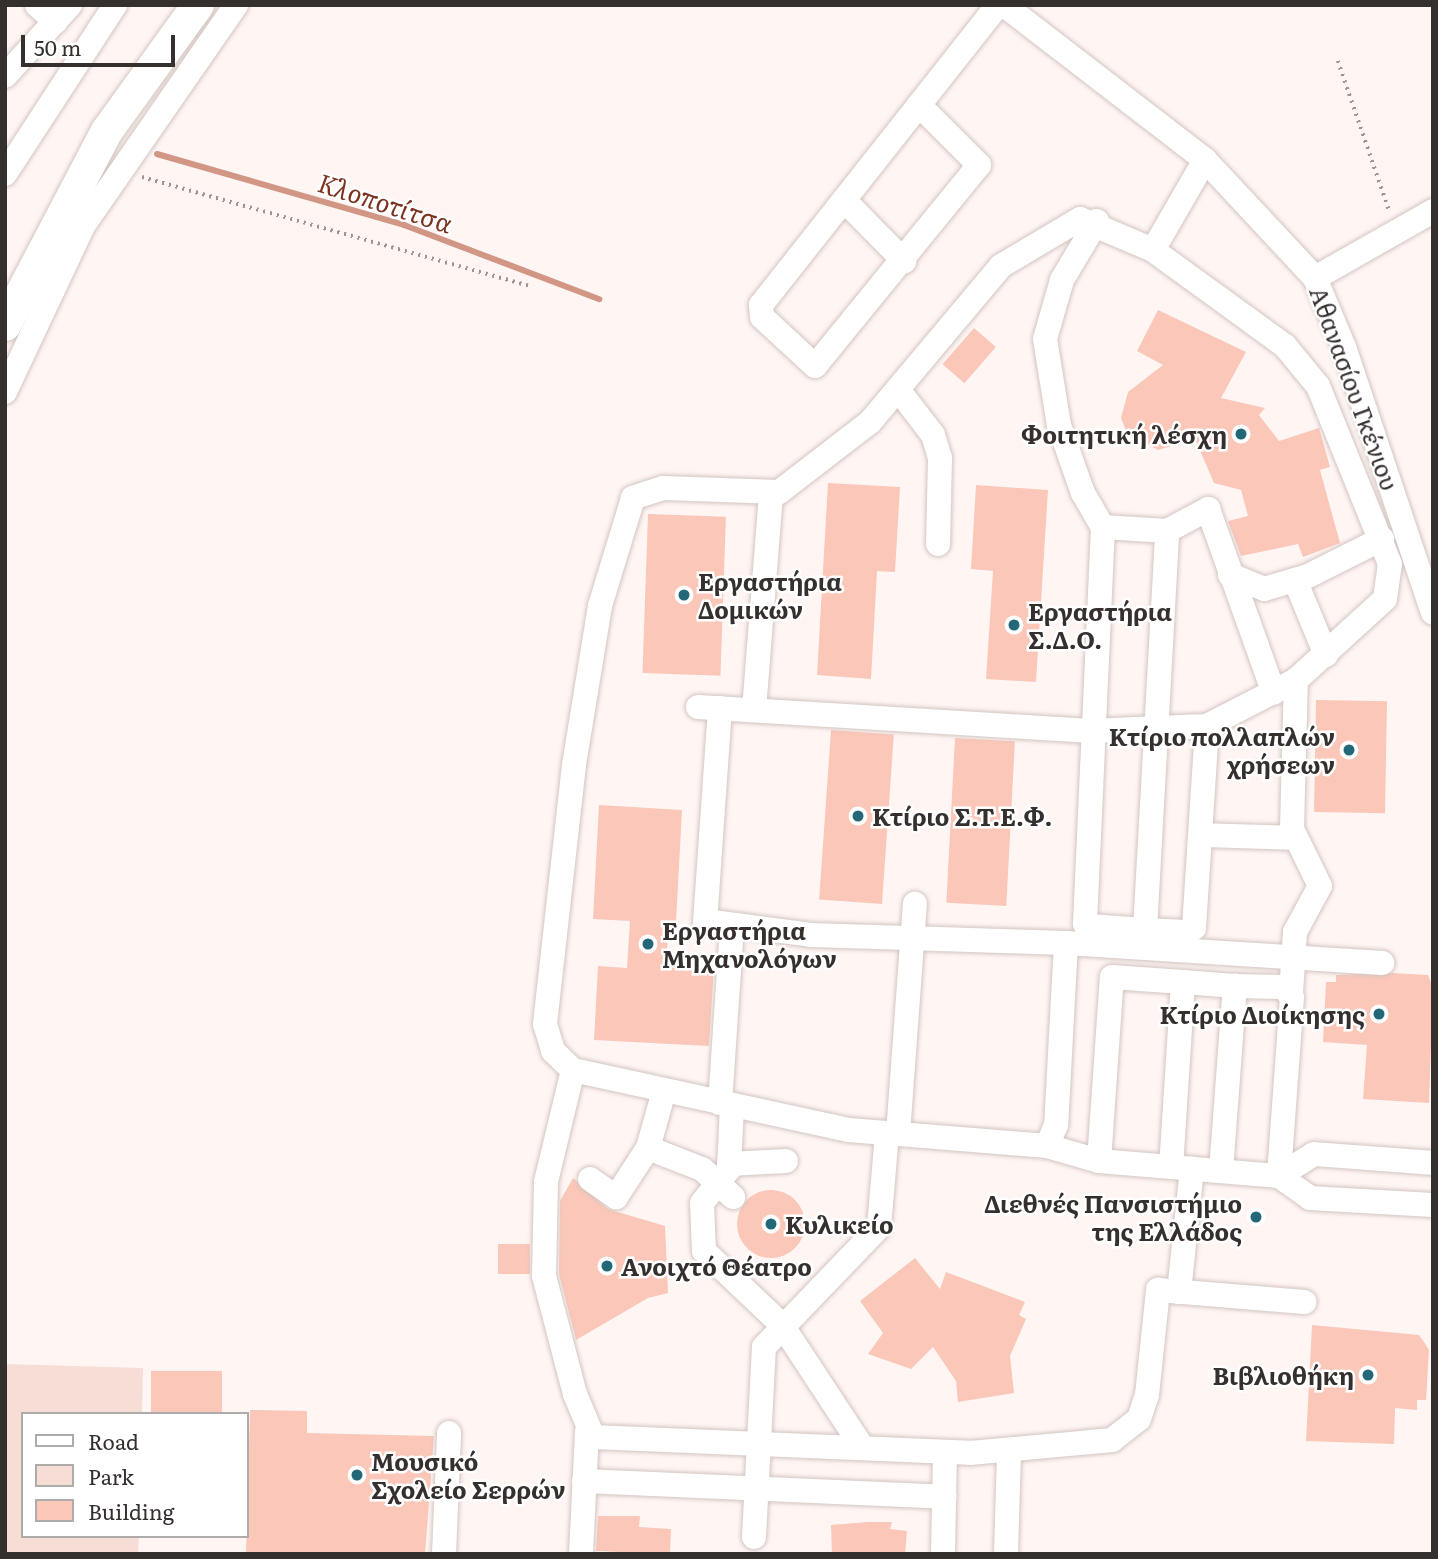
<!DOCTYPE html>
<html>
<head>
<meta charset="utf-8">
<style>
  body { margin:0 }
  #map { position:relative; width:1438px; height:1559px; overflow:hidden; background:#fff6f4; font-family:Literata,serif }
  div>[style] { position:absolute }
  .green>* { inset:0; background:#f6ddd6 }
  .stream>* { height:6px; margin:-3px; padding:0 3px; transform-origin:3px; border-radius:3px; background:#d29685 }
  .building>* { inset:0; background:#fac7b9; transform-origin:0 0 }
  .round { border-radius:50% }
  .path>* { height:3.5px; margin-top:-1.75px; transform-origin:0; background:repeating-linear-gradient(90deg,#9b9492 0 2px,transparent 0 7px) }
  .roads { filter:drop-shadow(0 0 2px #d3c5c1) drop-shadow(0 0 2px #d3c5c1) }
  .minor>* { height:24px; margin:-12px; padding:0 12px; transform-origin:12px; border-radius:12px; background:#fff }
  .major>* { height:32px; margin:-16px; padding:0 16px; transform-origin:16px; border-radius:16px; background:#fff }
  .dots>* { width:19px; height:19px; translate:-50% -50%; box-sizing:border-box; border:4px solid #fff; border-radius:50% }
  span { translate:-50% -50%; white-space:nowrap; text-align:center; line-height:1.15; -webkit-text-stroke:5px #fff; paint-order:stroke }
  .street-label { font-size:24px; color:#352f2e }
  .poi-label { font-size:24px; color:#352f2e; font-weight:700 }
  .right { translate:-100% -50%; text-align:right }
  .left { translate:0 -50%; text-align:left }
  .water-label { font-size:26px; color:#7b321e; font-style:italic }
  .frame { position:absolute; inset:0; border:7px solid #352f2e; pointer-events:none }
  .legend { position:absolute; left:21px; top:1412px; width:228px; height:126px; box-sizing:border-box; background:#fff; border:2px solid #aeacab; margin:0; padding:9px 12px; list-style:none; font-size:21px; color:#352f2e }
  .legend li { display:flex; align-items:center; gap:14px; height:35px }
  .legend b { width:35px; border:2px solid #aeacab }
  .scale { position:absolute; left:21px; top:35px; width:154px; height:32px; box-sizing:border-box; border:4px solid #352f2e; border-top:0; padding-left:9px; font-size:21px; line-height:24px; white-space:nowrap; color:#352f2e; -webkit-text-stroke:5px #fff; paint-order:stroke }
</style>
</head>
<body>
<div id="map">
  <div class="green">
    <i style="clip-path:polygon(5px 1364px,143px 1368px,142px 1414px,23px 1414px,23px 1536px,139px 1536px,138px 1554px,5px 1554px)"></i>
  </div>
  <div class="stream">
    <i style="left:157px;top:154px;width:257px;rotate:16deg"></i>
    <i style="left:404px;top:225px;width:209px;rotate:20.8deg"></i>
  </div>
  <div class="building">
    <i style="clip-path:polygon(1158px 310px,1246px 352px,1221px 398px,1265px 408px,1259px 415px,1279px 441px,1319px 428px,1330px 467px,1320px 470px,1340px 543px,1303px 557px,1298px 544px,1241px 556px,1228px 521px,1248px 516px,1241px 490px,1214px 483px,1195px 439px,1158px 450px,1127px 433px,1121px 418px,1128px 392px,1163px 365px,1137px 351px)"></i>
    <i style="left:974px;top:328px;width:29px;height:48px;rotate:41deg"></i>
    <i style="clip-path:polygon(828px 483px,900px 487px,895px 572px,877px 571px,871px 679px,817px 675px)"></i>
    <i style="clip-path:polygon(976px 485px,1048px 490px,1036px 682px,986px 679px,993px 571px,971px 569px)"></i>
    <i style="left:648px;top:514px;width:78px;height:159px;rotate:2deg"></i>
    <i style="left:1316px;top:700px;width:71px;height:112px;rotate:1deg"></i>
    <i style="left:831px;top:730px;width:63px;height:170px;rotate:4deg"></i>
    <i style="left:955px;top:738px;width:60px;height:165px;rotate:3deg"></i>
    <i style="clip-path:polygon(599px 805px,682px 810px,676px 922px,669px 922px,666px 965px,714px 968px,709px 1046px,594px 1040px,598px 966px,627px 968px,630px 921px,593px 919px)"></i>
    <i style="clip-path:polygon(1392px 973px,1428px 975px,1433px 988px,1429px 1103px,1363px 1099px,1367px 1045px,1323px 1042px,1326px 982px,1336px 982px,1336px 975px)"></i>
    <i style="clip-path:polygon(573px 1178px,608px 1209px,665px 1226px,668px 1293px,648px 1298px,576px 1340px,559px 1274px,560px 1201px)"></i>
    <i class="round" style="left:737px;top:1190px;width:68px;height:68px"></i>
    <i style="left:498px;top:1244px;width:32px;height:30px"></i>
    <i style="clip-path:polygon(915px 1258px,940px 1289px,946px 1272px,1025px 1302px,1019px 1315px,1026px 1319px,1010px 1356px,1014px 1393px,958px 1402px,956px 1381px,933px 1347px,911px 1369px,868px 1354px,883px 1333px,860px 1301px)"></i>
    <i style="clip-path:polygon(1312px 1325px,1419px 1335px,1424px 1342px,1429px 1350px,1426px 1400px,1417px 1400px,1417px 1410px,1395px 1408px,1394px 1444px,1306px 1441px)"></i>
    <i style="left:222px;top:1371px;width:43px;height:71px;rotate:90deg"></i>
    <i style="clip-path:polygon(250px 1410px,307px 1411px,307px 1433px,434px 1436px,425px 1554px,246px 1554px)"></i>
    <i style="clip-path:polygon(598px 1516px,640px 1516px,639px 1527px,671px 1529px,670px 1554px,596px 1551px)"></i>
    <i style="clip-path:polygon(868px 1522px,892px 1522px,890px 1529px,907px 1531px,905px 1554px,832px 1554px,831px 1525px)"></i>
  </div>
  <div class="path">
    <i style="left:1338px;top:61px;width:157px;rotate:71.1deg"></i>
    <i style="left:142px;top:177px;width:404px;rotate:15.7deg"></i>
  </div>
  <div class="roads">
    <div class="minor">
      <i style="left:37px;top:5px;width:25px;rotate:42deg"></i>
      <i style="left:1004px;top:5px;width:254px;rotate:37.6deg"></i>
      <i style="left:1205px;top:160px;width:161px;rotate:47deg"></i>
      <i style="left:1315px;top:278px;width:75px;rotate:67.2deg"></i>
      <i style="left:1344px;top:347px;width:280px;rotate:71.5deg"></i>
      <i style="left:5px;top:76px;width:96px;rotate:-47.5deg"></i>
      <i style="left:919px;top:105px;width:85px;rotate:45deg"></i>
      <i style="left:979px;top:165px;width:259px;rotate:129.2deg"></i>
      <i style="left:815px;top:366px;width:72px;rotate:-137.2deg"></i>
      <i style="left:762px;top:317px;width:12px;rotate:-95deg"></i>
      <i style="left:761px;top:305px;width:382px;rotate:-51.7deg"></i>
      <i style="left:1205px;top:160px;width:104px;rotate:120deg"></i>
      <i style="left:1153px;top:250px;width:79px;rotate:-157deg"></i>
      <i style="left:1080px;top:219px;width:92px;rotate:149.3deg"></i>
      <i style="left:1001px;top:266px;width:204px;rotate:130deg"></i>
      <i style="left:870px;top:422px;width:115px;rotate:142.4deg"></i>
      <i style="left:779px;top:492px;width:116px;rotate:-178deg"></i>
      <i style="left:663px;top:488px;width:32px;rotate:162deg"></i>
      <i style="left:633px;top:498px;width:113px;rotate:107deg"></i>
      <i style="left:600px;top:606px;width:161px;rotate:99.3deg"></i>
      <i style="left:574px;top:765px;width:261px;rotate:96.4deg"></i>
      <i style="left:545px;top:1024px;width:28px;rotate:73deg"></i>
      <i style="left:553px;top:1051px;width:28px;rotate:44deg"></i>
      <i style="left:573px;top:1070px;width:282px;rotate:12.3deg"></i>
      <i style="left:849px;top:1130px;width:199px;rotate:4.6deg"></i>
      <i style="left:1047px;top:1146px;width:54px;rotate:16.1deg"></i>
      <i style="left:1099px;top:1161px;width:181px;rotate:4.8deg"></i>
      <i style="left:1279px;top:1176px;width:38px;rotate:35deg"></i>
      <i style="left:1310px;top:1198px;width:123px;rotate:3.3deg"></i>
      <i style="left:5px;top:174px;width:202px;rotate:-56.9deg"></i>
      <i style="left:844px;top:200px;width:86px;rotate:45.5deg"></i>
      <i style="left:1097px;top:221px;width:69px;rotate:120.7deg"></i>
      <i style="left:1062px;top:280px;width:61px;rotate:106.1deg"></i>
      <i style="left:1045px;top:339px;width:87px;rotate:80.8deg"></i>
      <i style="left:1059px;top:425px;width:72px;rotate:70.6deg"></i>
      <i style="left:1083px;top:493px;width:39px;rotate:60deg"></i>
      <i style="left:1315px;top:278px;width:136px;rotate:-29.6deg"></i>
      <i style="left:5px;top:392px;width:183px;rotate:-64.8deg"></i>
      <i style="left:83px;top:226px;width:269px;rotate:-55.3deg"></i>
      <i style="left:900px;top:392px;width:54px;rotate:52.5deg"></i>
      <i style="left:933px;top:435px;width:24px;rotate:73deg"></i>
      <i style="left:940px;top:458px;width:86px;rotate:91.3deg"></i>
      <i style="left:1167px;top:531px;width:47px;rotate:-28.2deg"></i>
      <i style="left:1208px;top:509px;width:195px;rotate:70.3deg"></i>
      <i style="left:1230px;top:575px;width:37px;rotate:22deg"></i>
      <i style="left:1264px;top:589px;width:46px;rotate:-16.5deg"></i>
      <i style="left:1308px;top:576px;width:83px;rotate:-26.6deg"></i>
      <i style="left:1295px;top:580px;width:81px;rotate:67.5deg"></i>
      <i style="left:698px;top:707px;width:394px;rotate:3.5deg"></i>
      <i style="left:1091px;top:731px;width:116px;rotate:-2.5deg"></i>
      <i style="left:1207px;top:726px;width:100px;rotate:-27.3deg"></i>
      <i style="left:1296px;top:680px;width:120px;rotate:-42.3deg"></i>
      <i style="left:1385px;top:599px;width:35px;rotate:-82deg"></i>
      <i style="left:1390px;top:564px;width:192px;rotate:-112deg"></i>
      <i style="left:1318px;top:386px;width:52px;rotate:-129.5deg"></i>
      <i style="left:1285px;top:346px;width:163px;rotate:-144deg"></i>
      <i style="left:720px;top:708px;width:214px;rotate:94deg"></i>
      <i style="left:705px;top:921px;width:107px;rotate:7.5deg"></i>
      <i style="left:811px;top:935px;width:255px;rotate:1.8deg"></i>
      <i style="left:1066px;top:943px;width:182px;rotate:93.1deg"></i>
      <i style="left:1056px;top:1125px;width:23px;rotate:113deg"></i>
      <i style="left:754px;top:710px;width:215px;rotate:-85.5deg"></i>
      <i style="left:1201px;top:835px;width:94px;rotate:1.8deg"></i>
      <i style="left:1145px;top:930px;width:400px;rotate:-86.8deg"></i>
      <i style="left:1167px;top:531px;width:64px;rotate:-176.4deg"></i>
      <i style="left:1103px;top:527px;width:397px;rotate:92.6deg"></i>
      <i style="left:1085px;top:924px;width:5px;rotate:22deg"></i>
      <i style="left:1090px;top:926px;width:55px;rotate:4.2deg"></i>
      <i style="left:1145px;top:930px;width:41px;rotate:2.8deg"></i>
      <i style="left:1186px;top:932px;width:9px;rotate:-27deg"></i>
      <i style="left:1194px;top:928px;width:202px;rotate:-86.3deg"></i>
      <i style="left:1066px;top:943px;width:317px;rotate:3.6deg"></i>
      <i style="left:1183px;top:982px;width:52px;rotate:4.4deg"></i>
      <i style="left:1291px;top:993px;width:61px;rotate:-86.2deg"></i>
      <i style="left:1295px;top:932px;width:52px;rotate:-61.5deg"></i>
      <i style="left:1320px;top:886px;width:64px;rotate:-116.2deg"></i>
      <i style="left:1292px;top:829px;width:149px;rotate:-88.5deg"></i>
      <i style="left:573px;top:1070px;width:115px;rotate:103.6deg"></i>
      <i style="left:546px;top:1182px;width:94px;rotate:91.2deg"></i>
      <i style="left:544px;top:1276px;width:122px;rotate:75.3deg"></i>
      <i style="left:575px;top:1394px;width:47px;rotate:67.3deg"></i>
      <i style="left:593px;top:1437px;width:377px;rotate:2.4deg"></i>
      <i style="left:970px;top:1453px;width:143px;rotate:-5.2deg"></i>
      <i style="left:1112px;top:1440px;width:34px;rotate:-38deg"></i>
      <i style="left:1139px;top:1419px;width:25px;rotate:-72deg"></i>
      <i style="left:1147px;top:1395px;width:106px;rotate:-84deg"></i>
      <i style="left:1158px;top:1290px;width:147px;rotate:4.7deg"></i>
      <i style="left:720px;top:1103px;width:175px;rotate:-86.1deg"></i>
      <i style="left:732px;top:1105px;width:64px;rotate:92.7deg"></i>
      <i style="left:729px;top:1169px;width:43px;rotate:128.5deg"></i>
      <i style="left:702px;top:1203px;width:48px;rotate:87.6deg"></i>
      <i style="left:704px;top:1251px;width:108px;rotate:43.5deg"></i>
      <i style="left:782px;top:1325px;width:146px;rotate:56.7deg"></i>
      <i style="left:898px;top:1134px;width:231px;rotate:-85.8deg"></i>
      <i style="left:648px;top:1148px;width:59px;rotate:-74.3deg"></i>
      <i style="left:1099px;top:1161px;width:184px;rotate:-86deg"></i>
      <i style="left:1112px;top:977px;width:71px;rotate:4deg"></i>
      <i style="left:1183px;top:982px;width:185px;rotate:93.7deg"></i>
      <i style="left:729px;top:1164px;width:57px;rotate:-3deg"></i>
      <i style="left:1221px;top:1171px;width:186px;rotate:-85.7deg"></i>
      <i style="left:1235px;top:986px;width:48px;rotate:1.2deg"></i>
      <i style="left:1283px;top:987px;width:13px;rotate:48deg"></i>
      <i style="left:1292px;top:997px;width:179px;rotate:94.2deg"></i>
      <i style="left:1279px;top:1176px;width:41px;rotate:-32.2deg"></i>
      <i style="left:1314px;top:1154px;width:119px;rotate:4.3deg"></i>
      <i style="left:590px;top:1179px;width:32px;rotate:35deg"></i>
      <i style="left:616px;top:1197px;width:59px;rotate:-56.9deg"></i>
      <i style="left:648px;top:1148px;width:58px;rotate:21.3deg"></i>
      <i style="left:702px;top:1169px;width:42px;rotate:42.1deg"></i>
      <i style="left:1179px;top:1292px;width:124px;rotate:-84deg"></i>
      <i style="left:584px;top:1481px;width:361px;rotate:2.5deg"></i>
      <i style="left:754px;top:1537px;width:190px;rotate:-87deg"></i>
      <i style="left:764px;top:1347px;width:166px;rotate:-46.2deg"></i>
      <i style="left:879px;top:1227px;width:93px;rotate:-85.1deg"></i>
      <i style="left:444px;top:1554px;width:121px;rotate:-87.6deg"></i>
      <i style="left:581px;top:1554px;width:123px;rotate:-87.2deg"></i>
      <i style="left:943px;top:1554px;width:102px;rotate:-88.9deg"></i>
      <i style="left:1006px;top:1554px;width:103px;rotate:-88.3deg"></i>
    </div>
    <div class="major">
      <i style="left:5px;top:325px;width:219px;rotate:-62.3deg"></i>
      <i style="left:107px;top:131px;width:155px;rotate:-54.2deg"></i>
    </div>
  </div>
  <div class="dots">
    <i style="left:1241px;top:434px;background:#226878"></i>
    <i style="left:684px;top:595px;background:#226878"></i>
    <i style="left:1014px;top:625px;background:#226878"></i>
    <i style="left:1349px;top:750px;background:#226878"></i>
    <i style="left:858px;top:816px;background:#226878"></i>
    <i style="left:648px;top:944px;background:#226878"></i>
    <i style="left:1379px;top:1014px;background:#226878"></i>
    <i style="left:1256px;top:1217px;background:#226878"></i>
    <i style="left:771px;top:1224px;background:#226878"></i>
    <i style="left:607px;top:1266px;background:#226878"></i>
    <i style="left:1368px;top:1375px;background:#226878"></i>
    <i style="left:357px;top:1475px;background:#226878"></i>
  </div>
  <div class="street-label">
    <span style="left:1355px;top:388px;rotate:70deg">Αθανασίου Γκένιου</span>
  </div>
  <div class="poi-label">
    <span class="right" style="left:1227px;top:434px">Φοιτητική λέσχη</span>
    <span class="left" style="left:698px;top:595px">Εργαστήρια<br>Δομικών</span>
    <span class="left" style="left:1028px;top:625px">Εργαστήρια<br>Σ.Δ.Ο.</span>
    <span class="right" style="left:1335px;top:750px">Κτίριο πολλαπλών<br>χρήσεων</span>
    <span class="left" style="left:872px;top:816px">Κτίριο Σ.Τ.Ε.Φ.</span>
    <span class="left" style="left:662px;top:944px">Εργαστήρια<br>Μηχανολόγων</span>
    <span class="right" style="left:1365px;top:1014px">Κτίριο Διοίκησης</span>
    <span class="right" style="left:1242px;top:1217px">Διεθνές Πανσιστήμιο<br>της Ελλάδος</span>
    <span class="left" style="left:785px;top:1224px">Κυλικείο</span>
    <span class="left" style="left:621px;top:1266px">Ανοιχτό Θέατρο</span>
    <span class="right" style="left:1354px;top:1375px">Βιβλιοθήκη</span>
    <span class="left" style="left:371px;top:1475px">Μουσικό<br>Σχολείο Σερρών</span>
  </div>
  <div class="water-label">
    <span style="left:386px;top:202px;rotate:18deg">Κλοποτίτσα</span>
  </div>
  <div class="frame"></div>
  <ul class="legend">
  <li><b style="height:9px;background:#fff"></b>Road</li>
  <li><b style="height:19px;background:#f6ddd6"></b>Park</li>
  <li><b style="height:19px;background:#fac7b9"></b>Building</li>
  </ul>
  <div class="scale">50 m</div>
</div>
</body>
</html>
